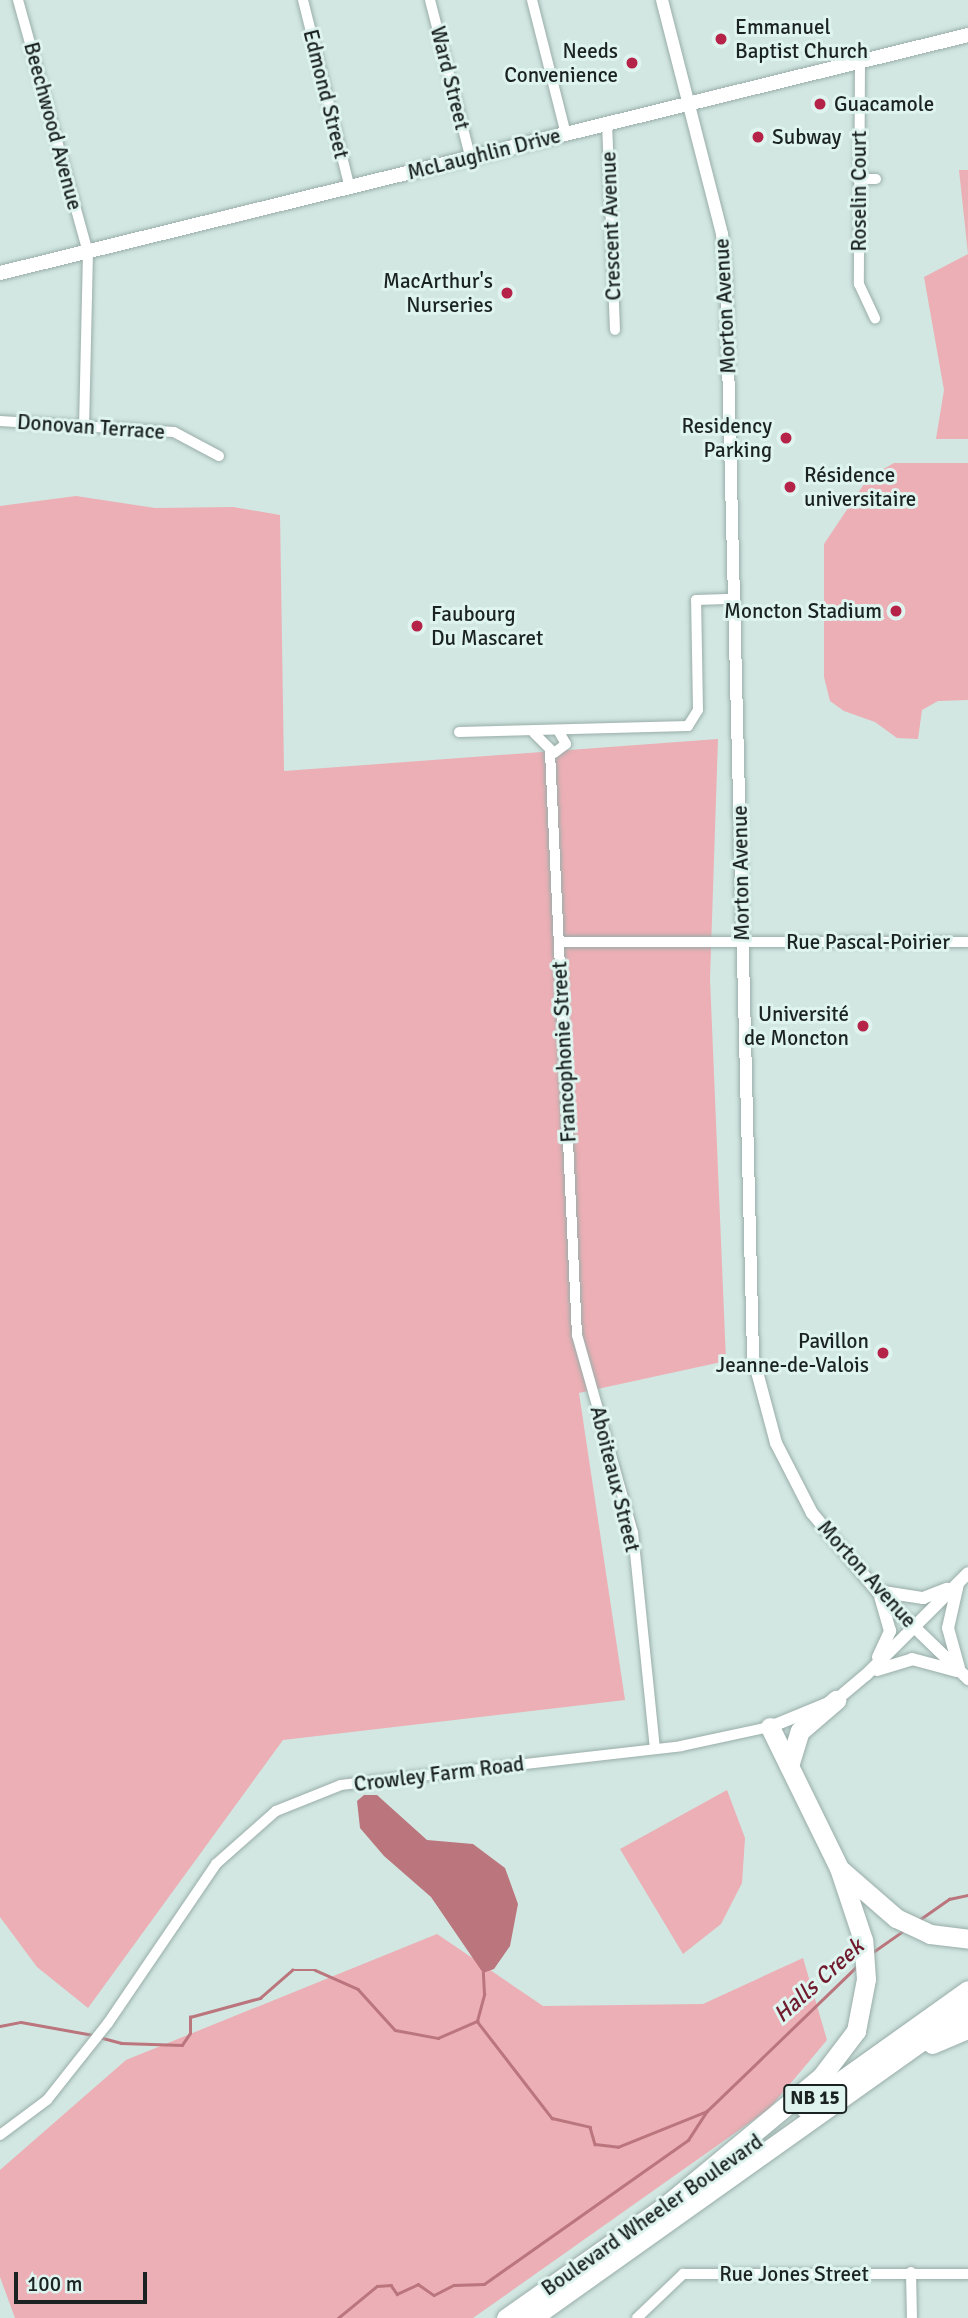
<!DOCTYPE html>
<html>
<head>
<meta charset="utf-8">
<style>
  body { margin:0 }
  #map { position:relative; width:968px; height:2318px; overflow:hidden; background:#d2e7e2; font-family:Signika,sans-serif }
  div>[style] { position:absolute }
  .green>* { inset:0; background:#ebafb5 }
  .water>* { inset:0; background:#bb757d }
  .stream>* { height:2.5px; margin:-1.25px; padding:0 1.25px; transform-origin:1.25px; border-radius:1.25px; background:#bb757d }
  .roads { filter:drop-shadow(0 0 2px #99ada9) drop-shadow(0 0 2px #99ada9) }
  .minor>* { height:10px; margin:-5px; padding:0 5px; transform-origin:5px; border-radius:5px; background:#fff }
  .tertiary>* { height:12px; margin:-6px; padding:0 6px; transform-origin:6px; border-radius:6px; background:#fff }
  .secondary>* { height:14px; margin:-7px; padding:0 7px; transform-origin:7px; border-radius:7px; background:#fff }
  .motorway>* { height:19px; margin:-9.5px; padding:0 9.5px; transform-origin:9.5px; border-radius:9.5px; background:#fff }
  .dots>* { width:19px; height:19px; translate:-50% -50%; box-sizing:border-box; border:4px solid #dff4ef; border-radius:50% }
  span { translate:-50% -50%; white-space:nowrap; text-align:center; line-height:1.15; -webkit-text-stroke:6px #dff4ef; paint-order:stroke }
  .shield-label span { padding:2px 5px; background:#dff4ef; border:2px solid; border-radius:5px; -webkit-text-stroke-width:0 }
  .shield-label { font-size:19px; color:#1b2322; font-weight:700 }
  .poi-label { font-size:21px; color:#1b2322 }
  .left { translate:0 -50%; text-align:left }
  .right { translate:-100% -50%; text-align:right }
  .street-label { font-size:21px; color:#1b2322 }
  .water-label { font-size:23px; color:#6f1a2d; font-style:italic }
  .scale { position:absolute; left:14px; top:2272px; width:133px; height:32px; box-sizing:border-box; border:4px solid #1b2322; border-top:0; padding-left:9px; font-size:21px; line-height:24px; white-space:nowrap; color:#1b2322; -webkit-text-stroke:5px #dff4ef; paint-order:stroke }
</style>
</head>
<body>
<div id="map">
  <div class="green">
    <i style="clip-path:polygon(959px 170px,968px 170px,968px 439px,936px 439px,944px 390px,924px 277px,968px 254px)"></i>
    <i style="clip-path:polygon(894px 463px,968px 463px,968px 700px,938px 701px,922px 710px,918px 739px,897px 738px,875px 722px,844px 711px,830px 701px,824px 677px,824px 544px,868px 478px)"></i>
    <i style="clip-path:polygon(76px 496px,155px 508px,233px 507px,280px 515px,284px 771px,718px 739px,710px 979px,726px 1361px,579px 1393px,625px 1700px,283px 1740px,88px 2008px,37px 1967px,0 1917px,0 506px)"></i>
    <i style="clip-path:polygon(727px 1790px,745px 1838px,742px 1883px,721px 1924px,683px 1954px,620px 1849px)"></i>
    <i style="clip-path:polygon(437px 1934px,543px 2006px,703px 2004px,803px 1958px,827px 2040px,769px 2109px,473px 2318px,15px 2318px,0 2277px,0 2170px,126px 2060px)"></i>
  </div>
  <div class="water">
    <i style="clip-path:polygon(364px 1795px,377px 1795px,427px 1840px,473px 1844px,505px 1868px,518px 1904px,510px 1946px,494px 1969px,483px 1973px,431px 1897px,384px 1856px,360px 1828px,357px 1801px)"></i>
  </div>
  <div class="stream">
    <i style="left:919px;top:1920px;width:37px;rotate:-35deg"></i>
    <i style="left:949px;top:1899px;width:19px;rotate:-12deg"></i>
    <i style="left:873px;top:1952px;width:38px;rotate:-35deg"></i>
    <i style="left:477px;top:2021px;width:123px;rotate:52.3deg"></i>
    <i style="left:552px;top:2118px;width:39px;rotate:13deg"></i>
    <i style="left:590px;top:2127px;width:18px;rotate:74deg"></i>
    <i style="left:595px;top:2144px;width:23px;rotate:7deg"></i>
    <i style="left:618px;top:2147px;width:96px;rotate:-22deg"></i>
    <i style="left:477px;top:2021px;width:28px;rotate:-75deg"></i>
    <i style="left:484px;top:1994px;width:21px;rotate:-93deg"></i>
    <i style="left:0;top:2026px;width:21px;rotate:-11deg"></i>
    <i style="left:21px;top:2022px;width:73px;rotate:10.2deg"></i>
    <i style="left:99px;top:2037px;width:23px;rotate:15deg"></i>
    <i style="left:121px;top:2043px;width:61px;rotate:1.9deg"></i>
    <i style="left:182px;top:2045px;width:14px;rotate:-56deg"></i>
    <i style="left:190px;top:2033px;width:16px;rotate:-90deg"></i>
    <i style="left:190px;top:2017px;width:73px;rotate:-15.2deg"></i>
    <i style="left:260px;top:1998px;width:43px;rotate:-41.2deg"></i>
    <i style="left:292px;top:1970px;width:23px"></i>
    <i style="left:315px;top:1970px;width:47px;rotate:23.8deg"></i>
    <i style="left:358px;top:1989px;width:55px;rotate:47.9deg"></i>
    <i style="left:395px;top:2030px;width:44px;rotate:10.5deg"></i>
    <i style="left:438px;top:2038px;width:43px;rotate:-23.6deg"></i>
    <i style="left:338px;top:2318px;width:50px;rotate:-39.4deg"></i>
    <i style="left:377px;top:2286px;width:14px;rotate:-4deg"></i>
    <i style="left:391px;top:2285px;width:11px;rotate:56deg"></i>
    <i style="left:397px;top:2294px;width:23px;rotate:-25deg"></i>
    <i style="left:418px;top:2284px;width:19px;rotate:35deg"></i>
    <i style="left:434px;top:2295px;width:22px;rotate:-27deg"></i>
    <i style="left:454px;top:2285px;width:30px;rotate:-2deg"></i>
    <i style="left:484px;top:2284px;width:250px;rotate:-35.2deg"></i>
    <i style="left:688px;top:2140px;width:35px;rotate:-57deg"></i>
    <i style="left:707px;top:2111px;width:209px;rotate:-44deg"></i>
  </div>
  <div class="roads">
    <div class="minor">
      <i style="left:18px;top:0;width:262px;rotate:74.5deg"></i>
      <i style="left:88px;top:252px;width:174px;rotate:91.3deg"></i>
      <i style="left:303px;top:0;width:194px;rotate:76deg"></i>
      <i style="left:430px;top:0;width:161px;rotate:75.6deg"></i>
      <i style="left:532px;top:0;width:138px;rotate:75.8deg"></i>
      <i style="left:860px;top:61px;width:223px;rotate:90.3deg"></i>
      <i style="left:859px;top:284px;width:38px;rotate:65deg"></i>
      <i style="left:607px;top:122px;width:208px;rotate:87.8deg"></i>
      <i style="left:858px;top:179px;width:18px"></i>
      <i style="left:0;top:421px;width:174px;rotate:3.6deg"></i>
      <i style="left:174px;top:432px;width:51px;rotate:28.1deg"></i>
      <i style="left:459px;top:732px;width:229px;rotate:-1.5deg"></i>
      <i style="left:688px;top:726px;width:19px;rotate:-58deg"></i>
      <i style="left:698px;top:710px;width:110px;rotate:-91deg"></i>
      <i style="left:696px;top:600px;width:38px;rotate:-2deg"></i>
      <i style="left:534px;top:733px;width:28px;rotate:45deg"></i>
      <i style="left:554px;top:753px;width:15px;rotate:-37deg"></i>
      <i style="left:566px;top:744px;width:16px;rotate:-120deg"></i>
      <i style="left:550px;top:752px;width:584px;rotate:87.35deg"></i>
      <i style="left:577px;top:1335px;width:206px;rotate:74.2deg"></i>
      <i style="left:633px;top:1533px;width:217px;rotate:84.2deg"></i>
      <i style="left:559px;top:942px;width:409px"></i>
      <i style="left:0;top:2135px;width:59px;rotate:-36.7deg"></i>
      <i style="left:47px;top:2100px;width:98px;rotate:-51.6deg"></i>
      <i style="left:108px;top:2023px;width:192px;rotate:-55.8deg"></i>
      <i style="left:216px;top:1864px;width:80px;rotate:-41.5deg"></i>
      <i style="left:276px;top:1811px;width:70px;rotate:-21.8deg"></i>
      <i style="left:341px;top:1785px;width:342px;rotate:-6.5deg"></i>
      <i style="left:681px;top:1746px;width:91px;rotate:-12.1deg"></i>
      <i style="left:911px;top:2272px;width:46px;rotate:88.8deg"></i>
      <i style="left:637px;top:2318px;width:64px;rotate:-43.7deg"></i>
      <i style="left:683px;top:2274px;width:285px"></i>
    </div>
    <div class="tertiary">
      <i style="left:662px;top:0;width:242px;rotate:75.6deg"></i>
      <i style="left:722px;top:234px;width:47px;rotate:85.1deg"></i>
      <i style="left:726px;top:281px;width:1076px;rotate:88.56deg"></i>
      <i style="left:753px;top:1357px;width:89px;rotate:75deg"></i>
      <i style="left:776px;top:1443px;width:79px;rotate:62.8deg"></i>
      <i style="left:812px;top:1513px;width:102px;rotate:50.2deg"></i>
      <i style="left:877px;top:1591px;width:127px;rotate:44deg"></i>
      <i style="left:958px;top:1584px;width:45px;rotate:102.8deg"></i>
      <i style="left:948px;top:1628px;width:41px;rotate:74.6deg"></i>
      <i style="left:877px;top:1591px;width:47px;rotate:8.7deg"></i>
      <i style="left:923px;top:1598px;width:26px;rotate:-21deg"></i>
      <i style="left:878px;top:1657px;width:29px;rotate:-65deg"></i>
      <i style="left:890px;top:1631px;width:35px;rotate:-106deg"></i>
      <i style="left:877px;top:1670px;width:37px;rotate:-17deg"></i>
      <i style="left:912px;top:1659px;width:47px;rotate:14.9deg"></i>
      <i style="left:770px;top:1727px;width:71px;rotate:-22.2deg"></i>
      <i style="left:836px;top:1700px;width:39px;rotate:-40deg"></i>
      <i style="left:866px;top:1675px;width:144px;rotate:-45deg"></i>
    </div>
    <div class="secondary">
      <i style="left:0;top:273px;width:997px;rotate:-13.81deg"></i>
    </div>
    <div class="motorway">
      <i style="left:789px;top:1766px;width:37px;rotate:-73deg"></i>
      <i style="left:800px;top:1731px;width:48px;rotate:-40.7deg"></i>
      <i style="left:842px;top:1871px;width:72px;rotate:41deg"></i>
      <i style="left:896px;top:1918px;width:38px;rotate:25deg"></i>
      <i style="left:930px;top:1934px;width:38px;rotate:7deg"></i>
      <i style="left:932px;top:2044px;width:39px;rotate:-23deg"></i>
      <i style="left:804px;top:2107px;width:201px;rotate:-35.5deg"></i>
      <i style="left:663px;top:2208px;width:205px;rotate:-39.7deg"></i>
      <i style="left:821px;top:2077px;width:58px;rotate:-52.7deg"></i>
      <i style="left:856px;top:2031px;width:53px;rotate:-79.1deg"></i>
      <i style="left:866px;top:1979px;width:39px;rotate:-94deg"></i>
      <i style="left:863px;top:1940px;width:76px;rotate:-108.4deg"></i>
      <i style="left:839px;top:1868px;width:157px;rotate:-116.1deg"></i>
      <i style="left:506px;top:2318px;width:202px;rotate:-35.1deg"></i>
      <i style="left:532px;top:2318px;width:535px;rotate:-35.41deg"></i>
    </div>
  </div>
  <div class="dots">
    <i style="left:721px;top:39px;background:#b52348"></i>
    <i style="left:632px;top:63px;background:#b52348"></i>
    <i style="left:820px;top:104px;background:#b52348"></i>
    <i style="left:758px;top:137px;background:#b52348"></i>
    <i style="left:507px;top:293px;background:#b52348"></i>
    <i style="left:786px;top:438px;background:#b52348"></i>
    <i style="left:790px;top:487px;background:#b52348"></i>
    <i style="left:896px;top:611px;background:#b52348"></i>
    <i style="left:417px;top:626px;background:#b52348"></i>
    <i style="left:863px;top:1026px;background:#b52348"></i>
    <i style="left:883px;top:1353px;background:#b52348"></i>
  </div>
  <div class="shield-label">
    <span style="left:815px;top:2099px">NB 15</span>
  </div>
  <div class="poi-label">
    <span class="left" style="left:735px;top:39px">Emmanuel<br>Baptist Church</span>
    <span class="right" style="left:618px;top:63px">Needs<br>Convenience</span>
    <span class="left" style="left:834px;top:104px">Guacamole</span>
    <span class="left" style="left:772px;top:137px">Subway</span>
    <span class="right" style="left:493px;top:293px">MacArthur's<br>Nurseries</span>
    <span class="right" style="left:772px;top:438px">Residency<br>Parking</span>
    <span class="left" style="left:804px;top:487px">Résidence<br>universitaire</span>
    <span class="right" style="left:882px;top:611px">Moncton Stadium</span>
    <span class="left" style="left:431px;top:626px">Faubourg<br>Du Mascaret</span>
    <span class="right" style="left:849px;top:1026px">Université<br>de Moncton</span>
    <span class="right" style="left:869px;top:1353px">Pavillon<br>Jeanne-de-Valois</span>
  </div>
  <div class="street-label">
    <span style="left:450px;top:78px;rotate:76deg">Ward Street</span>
    <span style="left:326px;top:94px;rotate:76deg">Edmond Street</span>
    <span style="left:53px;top:126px;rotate:75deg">Beechwood Avenue</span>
    <span style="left:484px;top:154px;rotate:-14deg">McLaughlin Drive</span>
    <span style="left:859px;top:191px;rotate:-90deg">Roselin Court</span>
    <span style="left:611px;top:226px;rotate:-92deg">Crescent Avenue</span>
    <span style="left:725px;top:306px;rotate:-93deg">Morton Avenue</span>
    <span style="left:91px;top:427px;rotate:4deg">Donovan Terrace</span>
    <span style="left:741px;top:873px;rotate:-91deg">Morton Avenue</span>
    <span style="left:868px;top:942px">Rue Pascal-Poirier</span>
    <span style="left:564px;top:1052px;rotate:-93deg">Francophonie Street</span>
    <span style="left:615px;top:1479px;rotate:76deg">Aboiteaux Street</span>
    <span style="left:867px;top:1574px;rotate:48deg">Morton Avenue</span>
    <span style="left:439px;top:1774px;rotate:-7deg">Crowley Farm Road</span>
    <span style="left:652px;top:2215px;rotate:-35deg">Boulevard Wheeler Boulevard</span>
    <span style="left:794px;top:2274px">Rue Jones Street</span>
  </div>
  <div class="water-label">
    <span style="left:819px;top:1981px;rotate:-42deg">Halls Creek</span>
  </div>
  <div class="scale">100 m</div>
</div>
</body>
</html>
